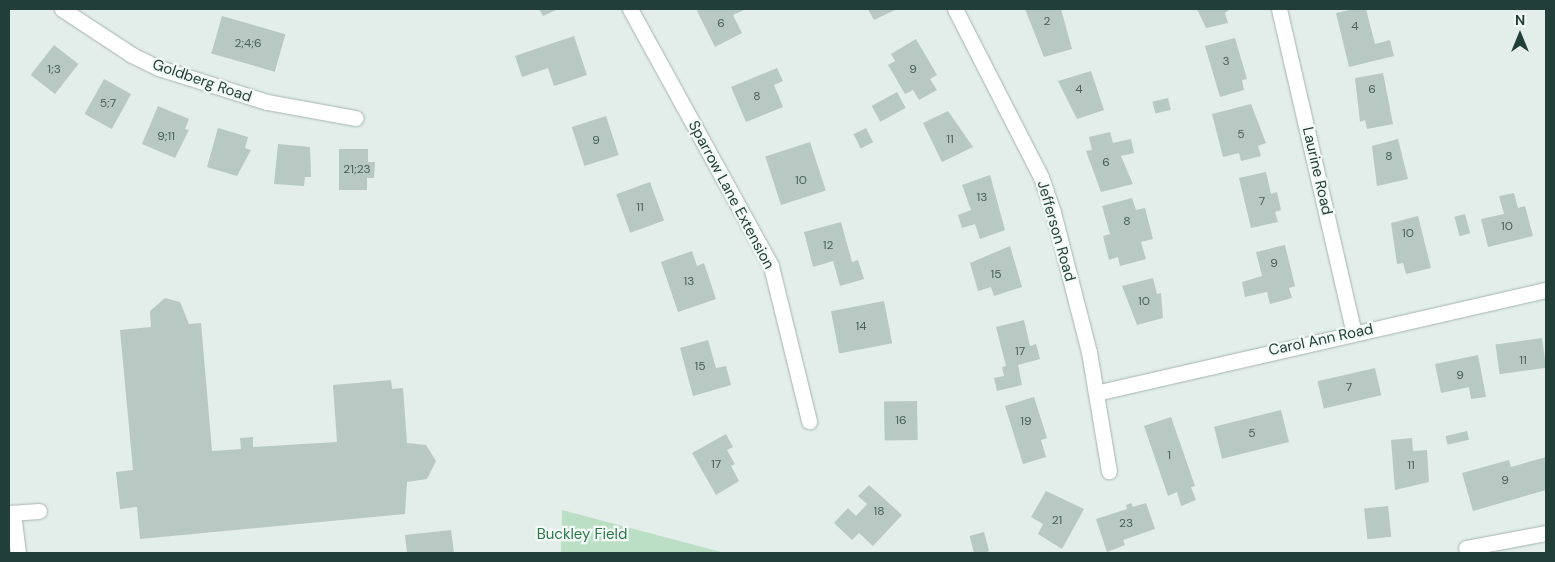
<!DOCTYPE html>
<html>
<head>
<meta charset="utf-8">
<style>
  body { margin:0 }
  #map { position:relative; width:1555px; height:562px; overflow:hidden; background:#e3ede9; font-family:"DM Sans",sans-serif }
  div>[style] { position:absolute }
  .green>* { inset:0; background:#bbdfc5 }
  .building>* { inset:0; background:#b8c8c2; transform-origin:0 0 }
  .roads { filter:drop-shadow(0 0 1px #a5b5b0) drop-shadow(0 0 1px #a5b5b0) }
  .minor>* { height:15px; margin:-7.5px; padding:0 7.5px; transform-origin:7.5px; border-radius:7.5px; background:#fff }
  span { translate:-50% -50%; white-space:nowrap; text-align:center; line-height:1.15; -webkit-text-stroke:4.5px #f3f9f6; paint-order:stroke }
  .number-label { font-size:12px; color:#47615a }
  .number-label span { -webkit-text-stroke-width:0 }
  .street-label { font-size:15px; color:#213f38 }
  .park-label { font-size:15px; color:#2a7849 }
  .frame { position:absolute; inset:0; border:10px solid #213f38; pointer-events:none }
  .north { position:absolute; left:1495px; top:10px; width:50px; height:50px; -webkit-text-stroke:4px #f3f9f6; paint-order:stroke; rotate:0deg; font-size:14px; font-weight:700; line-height:20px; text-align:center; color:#213f38 }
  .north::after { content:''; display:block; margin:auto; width:18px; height:22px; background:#213f38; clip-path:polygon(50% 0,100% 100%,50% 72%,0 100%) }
</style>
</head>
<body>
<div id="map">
  <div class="green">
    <i style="clip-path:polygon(562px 510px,725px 553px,561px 553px)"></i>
  </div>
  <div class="building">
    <i style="clip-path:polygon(539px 9px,558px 9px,543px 16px)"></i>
    <i style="clip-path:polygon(700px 9px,746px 9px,733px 15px,742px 33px,715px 47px,697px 11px)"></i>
    <i style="clip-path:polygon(868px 9px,897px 9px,874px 20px)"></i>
    <i style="clip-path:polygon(1025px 9px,1061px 9px,1072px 49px,1044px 57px)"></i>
    <i style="clip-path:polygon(1197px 9px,1230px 9px,1225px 13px,1228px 23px,1206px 28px)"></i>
    <i style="clip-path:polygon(1354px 9px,1366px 9px,1375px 44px,1390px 40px,1394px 56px,1349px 67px,1336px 13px)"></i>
    <i style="left:222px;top:16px;width:66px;height:39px;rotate:16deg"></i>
    <i style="clip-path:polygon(574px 36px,587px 75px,554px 86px,548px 68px,522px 77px,515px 56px)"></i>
    <i style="clip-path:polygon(1235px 38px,1247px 79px,1242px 80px,1244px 90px,1220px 97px,1205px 46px)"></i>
    <i style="clip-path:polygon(916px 39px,937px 75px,930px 79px,937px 90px,919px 100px,913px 90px,905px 94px,888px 65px,895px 61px,891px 54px)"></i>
    <i style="left:54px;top:45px;width:31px;height:38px;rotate:38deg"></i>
    <i style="clip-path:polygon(777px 68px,783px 81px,774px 85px,783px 107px,746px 122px,731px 87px)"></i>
    <i style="clip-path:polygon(1091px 71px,1104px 110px,1077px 119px,1058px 81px)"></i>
    <i style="clip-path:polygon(1383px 73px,1393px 124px,1367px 129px,1365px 120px,1360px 122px,1355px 78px)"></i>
    <i style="left:104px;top:79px;width:31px;height:40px;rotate:29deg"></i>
    <i style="left:897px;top:92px;width:18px;height:29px;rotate:61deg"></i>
    <i style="left:1168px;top:98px;width:12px;height:16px;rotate:76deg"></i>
    <i style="clip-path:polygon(1251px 104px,1266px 143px,1258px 146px,1261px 156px,1241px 161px,1239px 153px,1223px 157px,1212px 114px)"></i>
    <i style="clip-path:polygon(158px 106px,189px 119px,185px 129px,189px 130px,175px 158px,142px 144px)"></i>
    <i style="clip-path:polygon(948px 111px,973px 147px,942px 162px,923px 123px)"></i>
    <i style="left:606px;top:116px;width:41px;height:36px;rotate:72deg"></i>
    <i style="clip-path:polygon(218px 128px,248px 137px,245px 148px,251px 150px,237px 176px,207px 167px)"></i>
    <i style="left:866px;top:128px;width:16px;height:14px;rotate:63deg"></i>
    <i style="clip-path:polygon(1110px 132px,1113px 143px,1131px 139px,1134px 153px,1121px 156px,1133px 184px,1101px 192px,1086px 151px,1092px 150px,1089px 137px)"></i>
    <i style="clip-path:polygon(1398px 139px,1408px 179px,1377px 186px,1372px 146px)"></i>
    <i style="left:810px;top:142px;width:51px;height:47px;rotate:72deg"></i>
    <i style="clip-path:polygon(278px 144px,310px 147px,311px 177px,305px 177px,304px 186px,274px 184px)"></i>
    <i style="clip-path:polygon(339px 149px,368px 149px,368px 162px,375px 162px,374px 178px,367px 178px,367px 190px,339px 190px)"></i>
    <i style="clip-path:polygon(1266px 172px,1271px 194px,1277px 192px,1281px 210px,1275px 212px,1278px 222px,1251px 228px,1239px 178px)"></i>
    <i style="clip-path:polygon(990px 175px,1005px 230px,980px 239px,975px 224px,962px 228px,958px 215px,971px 210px,962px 185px)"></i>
    <i style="left:650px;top:182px;width:41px;height:36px;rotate:70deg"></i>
    <i style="clip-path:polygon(1514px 193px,1518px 208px,1525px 206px,1533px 236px,1488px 247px,1481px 219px,1504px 214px,1499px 196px)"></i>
    <i style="clip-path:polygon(1132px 198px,1136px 210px,1145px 208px,1153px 239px,1141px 242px,1146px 259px,1120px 266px,1118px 257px,1109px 260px,1103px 236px,1110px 234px,1102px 206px)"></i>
    <i style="left:1465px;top:214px;width:20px;height:11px;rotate:75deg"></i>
    <i style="clip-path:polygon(1418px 216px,1431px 268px,1406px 274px,1403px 263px,1397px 264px,1391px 223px)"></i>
    <i style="clip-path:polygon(841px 222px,852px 262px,858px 260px,864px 279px,840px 286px,833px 261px,813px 267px,804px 232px)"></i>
    <i style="clip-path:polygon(1285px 245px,1295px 286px,1289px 288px,1292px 298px,1270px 304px,1267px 292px,1245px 297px,1242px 282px,1262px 276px,1256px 252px)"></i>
    <i style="clip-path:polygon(1010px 246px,1022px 287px,994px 296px,991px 287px,978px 291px,970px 263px)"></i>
    <i style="clip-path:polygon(692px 251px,697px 266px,704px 263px,716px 299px,678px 312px,661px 262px)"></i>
    <i style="clip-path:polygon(1153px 278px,1157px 294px,1161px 293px,1163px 318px,1137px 325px,1122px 286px)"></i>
    <i style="clip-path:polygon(165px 298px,180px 302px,189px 324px,201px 323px,212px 451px,241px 449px,240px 438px,253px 437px,253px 447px,337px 442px,333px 385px,391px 380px,392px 389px,403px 388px,407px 443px,426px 445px,436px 461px,427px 479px,407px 482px,405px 514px,140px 539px,137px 507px,120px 509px,116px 472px,133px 470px,120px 330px,151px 327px,150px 311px)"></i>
    <i style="left:884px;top:301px;width:43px;height:54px;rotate:79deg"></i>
    <i style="clip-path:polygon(1024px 320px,1030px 346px,1036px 344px,1040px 359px,1018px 365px,1022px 385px,997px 391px,994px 378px,1004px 376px,1002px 367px,1006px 366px,996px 327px)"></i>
    <i style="left:1542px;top:338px;width:30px;height:47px;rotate:82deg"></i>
    <i style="clip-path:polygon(708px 340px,716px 368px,726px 366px,731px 385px,693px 396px,680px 348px)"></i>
    <i style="clip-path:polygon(1478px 355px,1486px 397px,1471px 399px,1469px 387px,1441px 393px,1435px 364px)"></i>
    <i style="left:1375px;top:368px;width:28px;height:59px;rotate:77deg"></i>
    <i style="clip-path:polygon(1034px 397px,1047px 438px,1041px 440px,1046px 457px,1023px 464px,1005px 406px)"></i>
    <i style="left:917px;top:401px;width:39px;height:33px;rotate:89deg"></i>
    <i style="left:1281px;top:410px;width:33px;height:69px;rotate:76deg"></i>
    <i style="clip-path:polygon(1171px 417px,1195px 486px,1191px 487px,1196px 500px,1181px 506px,1177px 492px,1168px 496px,1144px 426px)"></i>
    <i style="left:1467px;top:431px;width:9px;height:22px;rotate:77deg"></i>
    <i style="clip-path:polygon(726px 434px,733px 447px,727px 450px,735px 464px,731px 466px,739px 481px,716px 495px,692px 453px)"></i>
    <i style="clip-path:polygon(1412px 438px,1413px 451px,1427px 450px,1429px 482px,1395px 490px,1391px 440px)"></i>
    <i style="clip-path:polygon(1546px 457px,1546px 490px,1473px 511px,1462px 473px,1509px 460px,1511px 467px)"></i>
    <i style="clip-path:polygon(869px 485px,902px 515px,873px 546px,859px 533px,852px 540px,834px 523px,848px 508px,856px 516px,867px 504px,858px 496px)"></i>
    <i style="clip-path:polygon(1046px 491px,1084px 509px,1062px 549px,1038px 534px,1043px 524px,1031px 517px)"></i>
    <i style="clip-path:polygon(1131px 503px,1133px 507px,1146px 503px,1155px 529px,1123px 540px,1125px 545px,1107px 552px,1096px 519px,1127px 509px,1126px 505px)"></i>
    <i style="left:1388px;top:506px;width:31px;height:24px;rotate:84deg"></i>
    <i style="clip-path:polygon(451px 530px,454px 553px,407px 553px,405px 535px)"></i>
    <i style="left:984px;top:532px;width:20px;height:15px;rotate:75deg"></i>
  </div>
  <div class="roads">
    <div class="minor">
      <i style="left:62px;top:9px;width:84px;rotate:33.3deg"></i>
      <i style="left:132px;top:55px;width:30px;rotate:26deg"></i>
      <i style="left:159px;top:68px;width:113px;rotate:17.5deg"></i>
      <i style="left:267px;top:102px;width:90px;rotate:10.2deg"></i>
      <i style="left:630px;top:9px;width:293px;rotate:61.2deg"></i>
      <i style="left:771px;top:266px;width:160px;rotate:76.2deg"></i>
      <i style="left:955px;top:9px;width:189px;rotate:62.9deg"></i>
      <i style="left:1041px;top:177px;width:37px;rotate:71deg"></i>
      <i style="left:1053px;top:212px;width:145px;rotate:75.6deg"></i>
      <i style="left:1089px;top:352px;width:121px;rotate:80.5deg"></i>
      <i style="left:1279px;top:9px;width:333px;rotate:77deg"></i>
      <i style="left:1096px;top:393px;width:462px;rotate:-12.9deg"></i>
      <i style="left:9px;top:513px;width:30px;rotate:-4deg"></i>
      <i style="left:13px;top:513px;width:40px;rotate:82.9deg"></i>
      <i style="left:1466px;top:548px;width:81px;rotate:-10.6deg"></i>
    </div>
  </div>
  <div class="number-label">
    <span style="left:1047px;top:22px">2</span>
    <span style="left:721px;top:24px">6</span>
    <span style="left:1355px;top:27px">4</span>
    <span style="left:248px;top:44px">2;4;6</span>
    <span style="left:1226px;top:62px">3</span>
    <span style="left:54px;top:70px">1;3</span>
    <span style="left:913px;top:70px">9</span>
    <span style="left:1079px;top:90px">4</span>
    <span style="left:1372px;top:90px">6</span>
    <span style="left:757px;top:97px">8</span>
    <span style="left:108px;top:104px">5;7</span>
    <span style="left:1241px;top:135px">5</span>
    <span style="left:166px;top:137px">9;11</span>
    <span style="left:950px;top:140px">11</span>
    <span style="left:596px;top:141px">9</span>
    <span style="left:1389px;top:157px">8</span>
    <span style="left:1106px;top:163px">6</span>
    <span style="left:357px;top:170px">21;23</span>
    <span style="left:801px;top:181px">10</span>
    <span style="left:982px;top:198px">13</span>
    <span style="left:1262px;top:202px">7</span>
    <span style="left:640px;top:208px">11</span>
    <span style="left:1127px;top:222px">8</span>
    <span style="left:1507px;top:227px">10</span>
    <span style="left:1408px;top:234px">10</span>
    <span style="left:828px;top:246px">12</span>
    <span style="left:1274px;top:264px">9</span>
    <span style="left:996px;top:275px">15</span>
    <span style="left:689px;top:282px">13</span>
    <span style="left:1144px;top:302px">10</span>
    <span style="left:861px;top:327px">14</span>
    <span style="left:1020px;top:352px">17</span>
    <span style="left:1523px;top:361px">11</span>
    <span style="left:700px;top:367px">15</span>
    <span style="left:1460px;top:376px">9</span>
    <span style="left:1349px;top:388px">7</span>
    <span style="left:901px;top:421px">16</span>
    <span style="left:1026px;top:422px">19</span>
    <span style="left:1252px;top:434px">5</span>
    <span style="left:1169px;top:456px">1</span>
    <span style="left:716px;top:465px">17</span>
    <span style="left:1411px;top:466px">11</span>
    <span style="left:1505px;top:481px">9</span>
    <span style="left:879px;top:512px">18</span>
    <span style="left:1057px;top:521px">21</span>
    <span style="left:1126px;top:524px">23</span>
  </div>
  <div class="street-label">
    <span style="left:202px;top:81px;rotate:19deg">Goldberg Road</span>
    <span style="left:1317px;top:171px;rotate:77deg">Laurine Road</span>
    <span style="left:731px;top:195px;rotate:62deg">Sparrow Lane Extension</span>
    <span style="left:1056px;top:231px;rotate:74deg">Jefferson Road</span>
    <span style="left:1321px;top:340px;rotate:-12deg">Carol Ann Road</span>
  </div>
  <div class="park-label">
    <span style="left:582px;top:535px">Buckley Field</span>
  </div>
  <div class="frame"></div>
  <div class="north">N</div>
</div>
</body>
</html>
